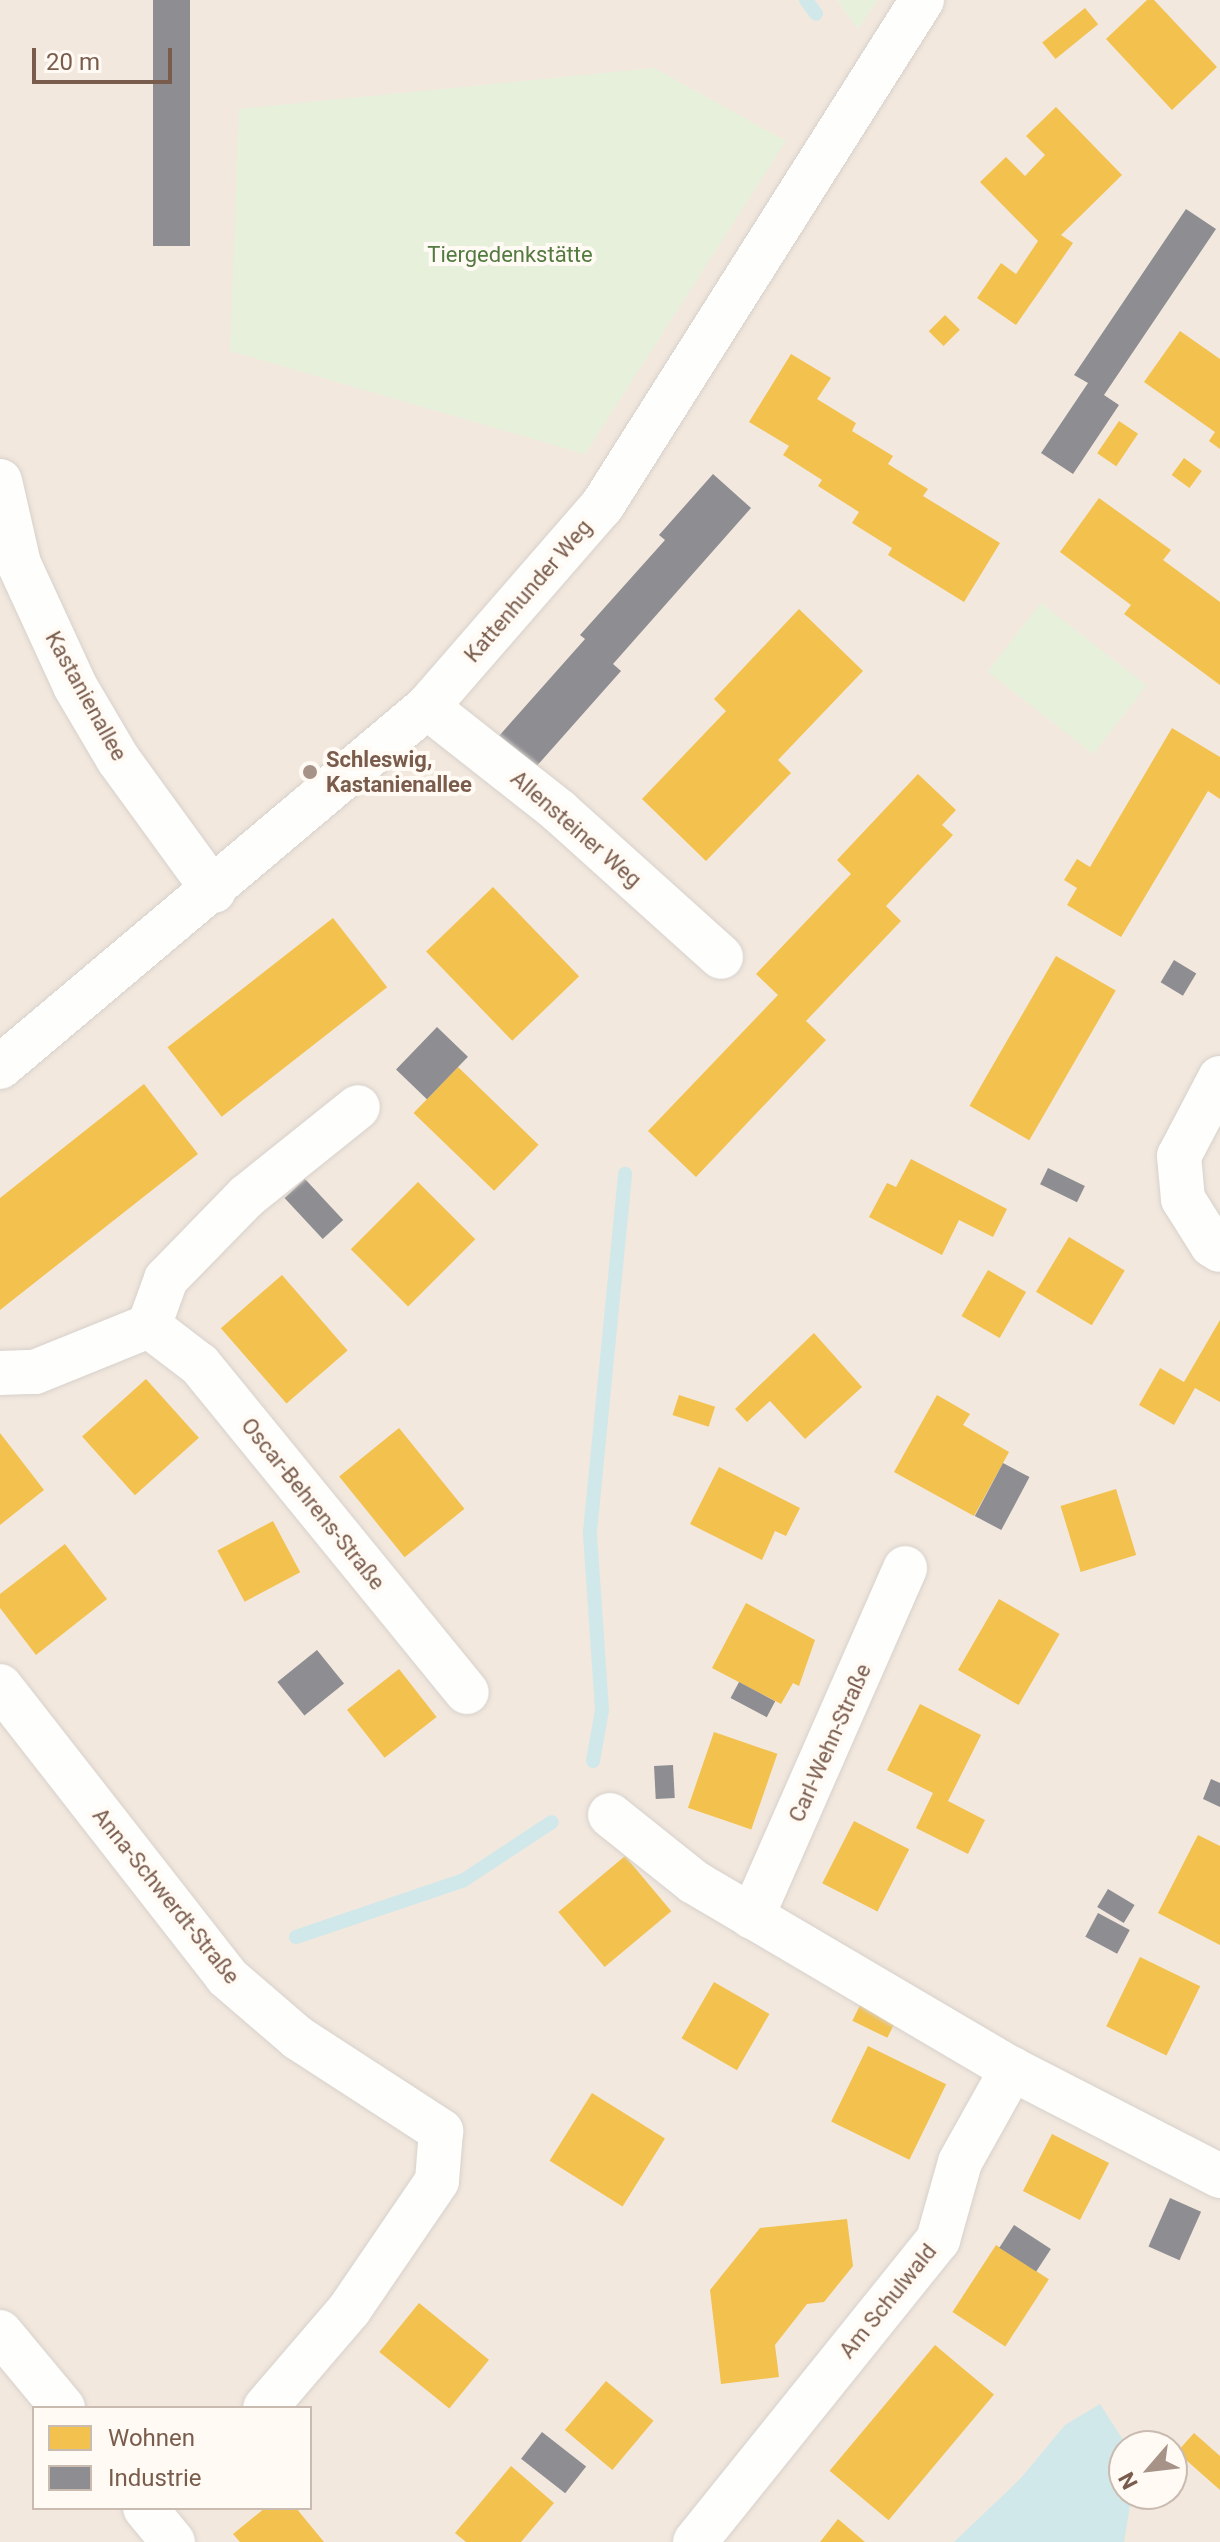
<!DOCTYPE html>
<html>
<head>
<meta charset="utf-8">
<style>
  body { margin:0 }
  #map { position:relative; width:1220px; height:2542px; overflow:hidden; background:#f9f5f0; font-family:Roboto,sans-serif }
  div>[style] { position:absolute }
  .residential>* { inset:0; background:#f2e8de }
  .green>* { inset:0; background:#e7f0db; transform-origin:0 0 }
  .water>* { inset:0; background:#d0e8ea }
  .homes>* { inset:0; background:#f2c14e; transform-origin:0 0 }
  .industry>* { inset:0; background:#8d8d92; transform-origin:0 0 }
  .stream>* { height:14px; margin:-7px; padding:0 7px; transform-origin:7px; border-radius:7px; background:#d0e8ea }
  .roads { filter:drop-shadow(0 0 2px #d7d1cb) drop-shadow(0 0 2px #d7d1cb) }
  .street>* { height:44px; margin:-22px; padding:0 22px; transform-origin:22px; border-radius:22px; background:#fefefd }
  .secondary>* { height:44px; margin:-22px; padding:0 22px; transform-origin:22px; border-radius:22px; background:#fefefd }
  .dots>* { width:22px; height:22px; translate:-50% -50%; box-sizing:border-box; border:4px solid #fffaf3; border-radius:50% }
  span { translate:-50% -50%; white-space:nowrap; text-align:center; line-height:1.15; -webkit-text-stroke:8px #fffaf3; paint-order:stroke }
  .park-label { font-size:22px; color:#537a41 }
  .street-label { font-size:22px; color:#7a5c4d }
  .poi-label { font-size:22px; color:#7a5c4d; font-weight:700 }
  .left { translate:0 -50%; text-align:left }
  .legend { position:absolute; left:32px; top:2406px; width:280px; height:104px; box-sizing:border-box; background:#fffaf3; border:2px solid #cabbb1; margin:0; padding:10px 14px; list-style:none; font-size:24px; color:#7a5c4d }
  .legend li { display:flex; align-items:center; gap:16px; height:40px }
  .legend b { width:40px; border:2px solid #cabbb1 }
  .north { position:absolute; left:1108px; top:2430px; width:80px; height:80px; box-sizing:border-box; background:#fffaf3; border:2px solid #cabbb1; border-radius:50%; rotate:242deg; font-size:22px; font-weight:700; line-height:32px; text-align:center; color:#7a5c4d }
  .north::after { content:''; display:block; margin:auto; width:28px; height:36px; background:#a69286; clip-path:polygon(50% 0,100% 100%,50% 72%,0 100%) }
  .scale { position:absolute; left:32px; top:48px; width:140px; height:36px; box-sizing:border-box; border:4px solid #7a5c4d; border-top:0; padding-left:10px; font-size:24px; line-height:28px; white-space:nowrap; color:#7a5c4d; -webkit-text-stroke:6px #fffaf3; paint-order:stroke }
</style>
</head>
<body>
<div id="map">
  <div class="residential">
    <i style="clip-path:polygon(evenodd,0 0,837px 0,858px 28px,877px 0,1220px 0,1220px 2542px,0 2542px,0 0,34px 2408px,310px 2408px,310px 2508px,34px 2508px,34px 2408px,0 0,1124px 2446px,1172px 2446px,1172px 2494px,1124px 2494px,1124px 2446px)"></i>
  </div>
  <div class="green">
    <i style="clip-path:polygon(837px 0,877px 0,858px 29px)"></i>
    <i style="clip-path:polygon(654px 68px,786px 141px,585px 454px,230px 351px,239px 109px)"></i>
    <i style="left:1041px;top:603px;width:134px;height:87px;rotate:38deg"></i>
  </div>
  <div class="water">
    <i style="clip-path:polygon(1100px 2404px,1127px 2446px,1124px 2494px,1132px 2494px,1124px 2542px,954px 2542px,1020px 2479px,1065px 2425px)"></i>
  </div>
  <div class="homes">
    <i style="clip-path:polygon(1147px 0,1154px 0,1217px 67px,1172px 110px,1106px 39px)"></i>
    <i style="left:1085px;top:8px;width:21px;height:55px;rotate:51deg"></i>
    <i style="clip-path:polygon(1056px 107px,1122px 175px,1061px 235px,1073px 243px,1016px 325px,977px 298px,1001px 263px,1016px 274px,1038px 241px,980px 182px,1006px 157px,1025px 176px,1045px 155px,1026px 136px)"></i>
    <i style="left:945px;top:315px;width:21px;height:23px;rotate:45deg"></i>
    <i style="clip-path:polygon(1180px 331px,1220px 359px,1220px 449px,1209px 441px,1215px 432px,1144px 382px)"></i>
    <i style="clip-path:polygon(791px 354px,831px 378px,817px 399px,856px 423px,852px 431px,893px 456px,888px 464px,928px 489px,923px 496px,1000px 543px,964px 602px,888px 555px,892px 548px,852px 523px,859px 512px,818px 486px,822px 480px,783px 455px,789px 446px,749px 422px)"></i>
    <i style="left:1119px;top:421px;width:23px;height:39px;rotate:34deg"></i>
    <i style="left:1184px;top:458px;width:22px;height:21px;rotate:36deg"></i>
    <i style="clip-path:polygon(1099px 498px,1171px 550px,1163px 560px,1220px 602px,1220px 685px,1124px 614px,1131px 605px,1060px 552px)"></i>
    <i style="clip-path:polygon(799px 609px,863px 671px,778px 760px,791px 773px,706px 861px,642px 799px,726px 711px,714px 699px)"></i>
    <i style="clip-path:polygon(1172px 728px,1220px 757px,1220px 799px,1208px 791px,1121px 937px,1067px 905px,1077px 888px,1064px 880px,1077px 859px,1090px 867px)"></i>
    <i style="clip-path:polygon(918px 774px,956px 810px,942px 825px,953px 835px,886px 906px,901px 921px,806px 1021px,826px 1040px,696px 1177px,648px 1131px,778px 995px,756px 974px,851px 874px,837px 860px)"></i>
    <i style="left:493px;top:887px;width:124px;height:93px;rotate:46deg"></i>
    <i style="left:333px;top:918px;width:88px;height:210px;rotate:52deg"></i>
    <i style="left:1056px;top:956px;width:69px;height:173px;rotate:30deg"></i>
    <i style="left:458px;top:1067px;width:112px;height:64px;rotate:44deg"></i>
    <i style="clip-path:polygon(144px 1084px,198px 1154px,0 1310px,0 1198px)"></i>
    <i style="clip-path:polygon(911px 1159px,1007px 1209px,993px 1237px,959px 1220px,942px 1255px,869px 1217px,887px 1183px,896px 1187px)"></i>
    <i style="left:418px;top:1182px;width:81px;height:95px;rotate:45deg"></i>
    <i style="left:1069px;top:1237px;width:65px;height:64px;rotate:31deg"></i>
    <i style="left:988px;top:1270px;width:44px;height:53px;rotate:30deg"></i>
    <i style="left:282px;top:1275px;width:100px;height:81px;rotate:49deg"></i>
    <i style="clip-path:polygon(1220px 1320px,1220px 1402px,1195px 1388px,1174px 1425px,1139px 1405px,1160px 1368px,1184px 1382px)"></i>
    <i style="clip-path:polygon(814px 1333px,862px 1387px,805px 1439px,770px 1401px,747px 1422px,735px 1409px)"></i>
    <i style="left:146px;top:1379px;width:79px;height:86px;rotate:48deg"></i>
    <i style="left:679px;top:1395px;width:38px;height:21px;rotate:18deg"></i>
    <i style="clip-path:polygon(937px 1395px,970px 1414px,963px 1425px,1009px 1452px,974px 1516px,894px 1472px)"></i>
    <i style="left:399px;top:1428px;width:104px;height:77px;rotate:51deg"></i>
    <i style="clip-path:polygon(0 1433px,44px 1490px,0 1525px)"></i>
    <i style="clip-path:polygon(719px 1467px,800px 1508px,786px 1536px,775px 1531px,762px 1560px,690px 1524px)"></i>
    <i style="left:1116px;top:1489px;width:69px;height:58px;rotate:73deg"></i>
    <i style="left:273px;top:1521px;width:58px;height:63px;rotate:62deg"></i>
    <i style="clip-path:polygon(65px 1544px,107px 1599px,36px 1655px,0 1608px,0 1594px)"></i>
    <i style="left:999px;top:1599px;width:70px;height:82px;rotate:30deg"></i>
    <i style="clip-path:polygon(746px 1603px,815px 1640px,799px 1686px,793px 1683px,781px 1704px,712px 1668px)"></i>
    <i style="left:399px;top:1669px;width:61px;height:66px;rotate:52deg"></i>
    <i style="clip-path:polygon(920px 1704px,981px 1735px,948px 1801px,985px 1820px,968px 1854px,916px 1828px,933px 1793px,887px 1770px)"></i>
    <i style="left:714px;top:1732px;width:67px;height:80px;rotate:19deg"></i>
    <i style="left:854px;top:1821px;width:62px;height:70px;rotate:27deg"></i>
    <i style="clip-path:polygon(1198px 1835px,1220px 1846px,1220px 1945px,1158px 1913px)"></i>
    <i style="left:625px;top:1856px;width:72px;height:87px;rotate:50deg"></i>
    <i style="left:1140px;top:1957px;width:67px;height:77px;rotate:26deg"></i>
    <i style="left:714px;top:1982px;width:64px;height:65px;rotate:30deg"></i>
    <i style="left:862px;top:2001px;width:39px;height:22px;rotate:26deg"></i>
    <i style="left:868px;top:2046px;width:87px;height:84px;rotate:26deg"></i>
    <i style="left:592px;top:2093px;width:86px;height:80px;rotate:32deg"></i>
    <i style="left:1052px;top:2134px;width:64px;height:64px;rotate:27deg"></i>
    <i style="clip-path:polygon(847px 2219px,853px 2266px,824px 2302px,807px 2304px,775px 2345px,779px 2377px,721px 2384px,710px 2290px,760px 2228px)"></i>
    <i style="left:996px;top:2245px;width:63px;height:80px;rotate:33deg"></i>
    <i style="left:419px;top:2303px;width:90px;height:63px;rotate:39deg"></i>
    <i style="left:935px;top:2345px;width:77px;height:164px;rotate:40deg"></i>
    <i style="left:606px;top:2381px;width:62px;height:64px;rotate:40deg"></i>
    <i style="clip-path:polygon(1194px 2433px,1220px 2456px,1220px 2490px,1177px 2452px)"></i>
    <i style="clip-path:polygon(511px 2466px,554px 2503px,521px 2542px,466px 2542px,455px 2533px)"></i>
    <i style="clip-path:polygon(265px 2508px,296px 2508px,324px 2542px,240px 2542px,233px 2534px)"></i>
    <i style="clip-path:polygon(838px 2519px,865px 2542px,820px 2542px)"></i>
  </div>
  <div class="industry">
    <i style="left:153px;top:0;width:37px;height:246px"></i>
    <i style="clip-path:polygon(1186px 209px,1216px 229px,1104px 395px,1119px 405px,1073px 474px,1041px 453px,1088px 383px,1074px 375px)"></i>
    <i style="clip-path:polygon(713px 474px,751px 508px,613px 664px,621px 671px,535px 768px,499px 736px,585px 639px,580px 635px,665px 540px,659px 535px)"></i>
    <i style="left:1174px;top:960px;width:26px;height:26px;rotate:31deg"></i>
    <i style="left:437px;top:1027px;width:43px;height:59px;rotate:44deg"></i>
    <i style="left:1048px;top:1168px;width:41px;height:18px;rotate:26deg"></i>
    <i style="left:305px;top:1179px;width:56px;height:28px;rotate:47deg"></i>
    <i style="left:1003px;top:1463px;width:30px;height:60px;rotate:28deg"></i>
    <i style="left:317px;top:1650px;width:43px;height:51px;rotate:51deg"></i>
    <i style="left:739px;top:1682px;width:41px;height:18px;rotate:28deg"></i>
    <i style="left:673px;top:1765px;width:33px;height:19px;rotate:87deg"></i>
    <i style="clip-path:polygon(1211px 1779px,1220px 1783px,1220px 1807px,1203px 1799px)"></i>
    <i style="left:1108px;top:1889px;width:31px;height:21px;rotate:31deg"></i>
    <i style="left:1098px;top:1913px;width:36px;height:27px;rotate:28deg"></i>
    <i style="left:1170px;top:2198px;width:34px;height:53px;rotate:24deg"></i>
    <i style="left:1014px;top:2225px;width:44px;height:27px;rotate:33deg"></i>
    <i style="left:542px;top:2432px;width:56px;height:34px;rotate:38deg"></i>
  </div>
  <div class="stream">
    <i style="left:806px;top:0;width:17px;rotate:54deg"></i>
    <i style="left:593px;top:1761px;width:52px;rotate:-80deg"></i>
    <i style="left:602px;top:1710px;width:178px;rotate:-93.9deg"></i>
    <i style="left:590px;top:1532px;width:360px;rotate:-84.4deg"></i>
    <i style="left:296px;top:1937px;width:177px;rotate:-18.7deg"></i>
    <i style="left:464px;top:1880px;width:105px;rotate:-33.4deg"></i>
  </div>
  <div class="roads">
    <div class="street">
      <i style="left:0;top:481px;width:85px;rotate:77.1deg"></i>
      <i style="left:19px;top:564px;width:134px;rotate:65.3deg"></i>
      <i style="left:75px;top:686px;width:85px;rotate:59.5deg"></i>
      <i style="left:118px;top:759px;width:163px;rotate:54deg"></i>
      <i style="left:427px;top:707px;width:168px;rotate:38.2deg"></i>
      <i style="left:559px;top:811px;width:218px;rotate:42deg"></i>
      <i style="left:1220px;top:1078px;width:88px;rotate:117.7deg"></i>
      <i style="left:1179px;top:1156px;width:43px;rotate:84.7deg"></i>
      <i style="left:1183px;top:1199px;width:54px;rotate:57.8deg"></i>
      <i style="left:1212px;top:1245px;width:9px;rotate:32deg"></i>
      <i style="left:149px;top:1326px;width:50px;rotate:-70.1deg"></i>
      <i style="left:166px;top:1279px;width:116px;rotate:-45.7deg"></i>
      <i style="left:247px;top:1196px;width:142px;rotate:-38.7deg"></i>
      <i style="left:0;top:1373px;width:35px;rotate:-2deg"></i>
      <i style="left:35px;top:1372px;width:123px;rotate:-22deg"></i>
      <i style="left:149px;top:1326px;width:64px;rotate:37.4deg"></i>
      <i style="left:200px;top:1365px;width:422px;rotate:50.8deg"></i>
      <i style="left:0;top:1686px;width:369px;rotate:52deg"></i>
      <i style="left:227px;top:1977px;width:94px;rotate:40.7deg"></i>
      <i style="left:298px;top:2038px;width:171px;rotate:33deg"></i>
      <i style="left:441px;top:2131px;width:50px;rotate:94.6deg"></i>
      <i style="left:437px;top:2181px;width:156px;rotate:124.3deg"></i>
      <i style="left:349px;top:2310px;width:129px;rotate:130.6deg"></i>
      <i style="left:610px;top:1815px;width:107px;rotate:38.6deg"></i>
      <i style="left:694px;top:1882px;width:369px;rotate:30.5deg"></i>
      <i style="left:752px;top:1917px;width:381px;rotate:-66.3deg"></i>
      <i style="left:0;top:2332px;width:99px;rotate:50.3deg"></i>
      <i style="left:145px;top:2508px;width:44px;rotate:50.5deg"></i>
      <i style="left:695px;top:2542px;width:388px;rotate:-51.2deg"></i>
      <i style="left:938px;top:2240px;width:81px;rotate:-74.2deg"></i>
      <i style="left:960px;top:2162px;width:107px;rotate:-60.8deg"></i>
      <i style="left:1012px;top:2069px;width:234px;rotate:27.2deg"></i>
    </div>
    <div class="secondary">
      <i style="left:0;top:1067px;width:559px;rotate:-40.13deg"></i>
      <i style="left:427px;top:707px;width:267px;rotate:-49deg"></i>
      <i style="left:602px;top:506px;width:599px;rotate:-57.69deg"></i>
    </div>
  </div>
  <div class="dots">
    <i style="left:310px;top:772px;background:#a69286"></i>
  </div>
  <div class="park-label">
    <span style="left:510px;top:255px">Tiergedenkstätte</span>
  </div>
  <div class="street-label">
    <span style="left:528px;top:591px;rotate:-49deg">Kattenhunder Weg</span>
    <span style="left:86px;top:696px;rotate:61deg">Kastanienallee</span>
    <span style="left:576px;top:829px;rotate:41deg">Allensteiner Weg</span>
    <span style="left:313px;top:1504px;rotate:51deg">Oscar-Behrens-Straße</span>
    <span style="left:830px;top:1743px;rotate:-66deg">Carl-Wehn-Straße</span>
    <span style="left:166px;top:1896px;rotate:51deg">Anna-Schwerdt-Straße</span>
    <span style="left:888px;top:2301px;rotate:-51deg">Am Schulwald</span>
  </div>
  <div class="poi-label">
    <span class="left" style="left:326px;top:772px">Schleswig,<br>Kastanienallee</span>
  </div>
  <ul class="legend">
  <li><b style="height:22px;background:#f2c14e"></b>Wohnen</li>
  <li><b style="height:22px;background:#8d8d92"></b>Industrie</li>
  </ul>
  <div class="north">N</div>
  <div class="scale">20 m</div>
</div>
</body>
</html>
